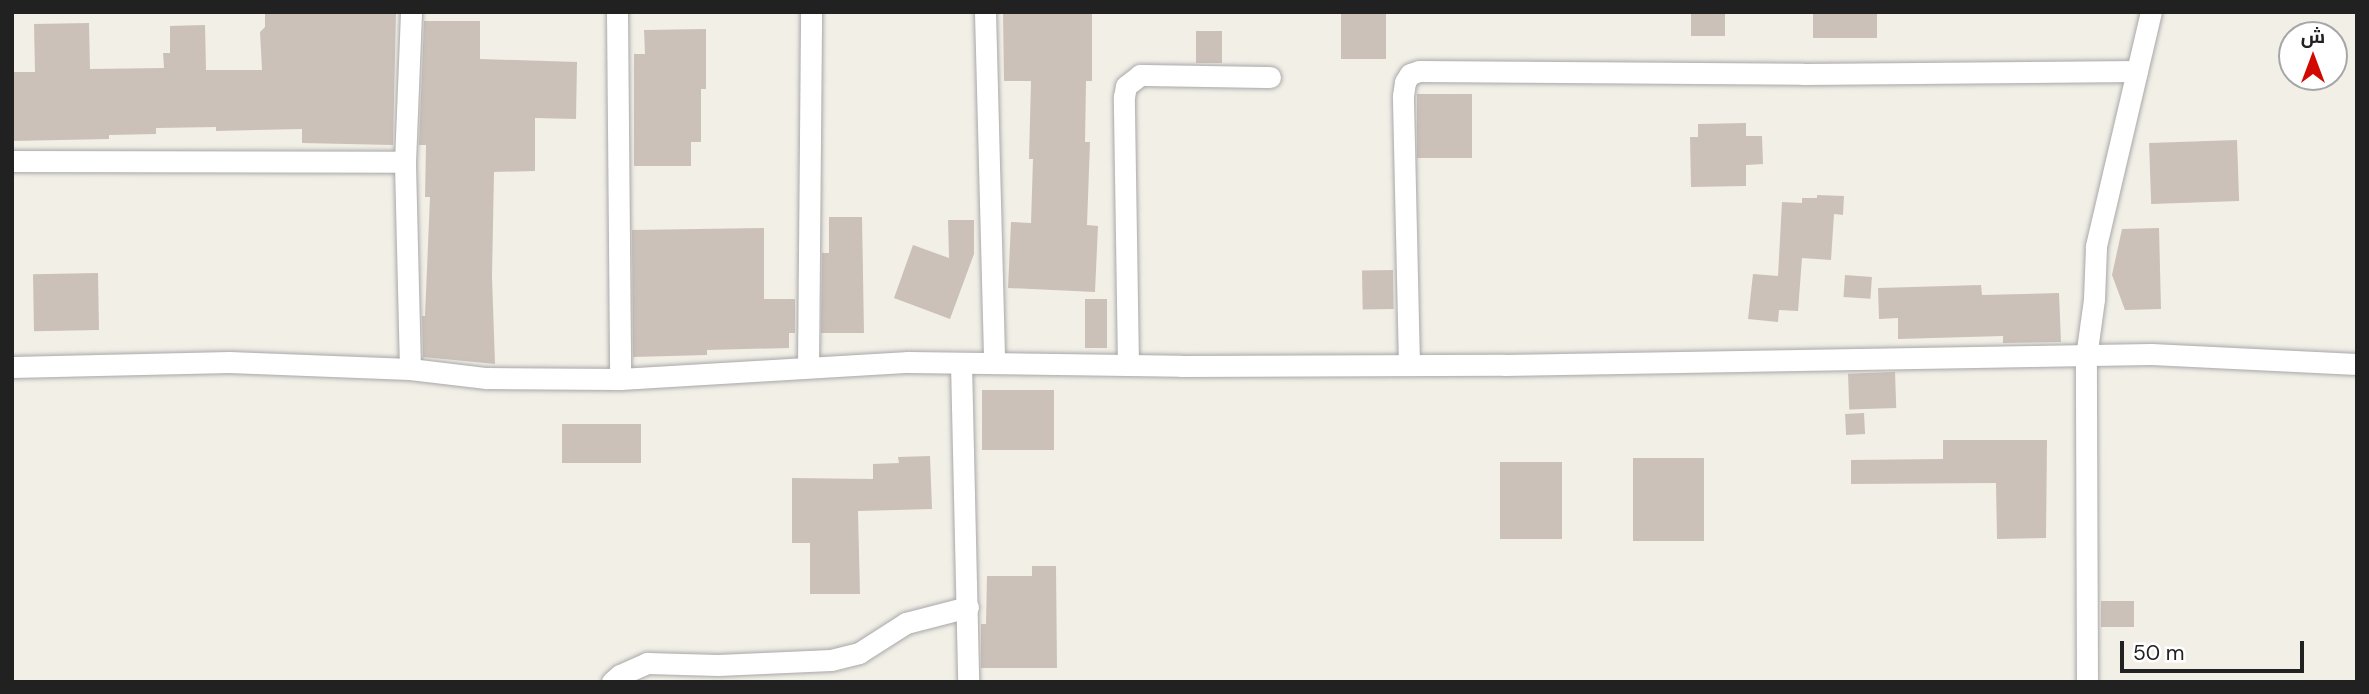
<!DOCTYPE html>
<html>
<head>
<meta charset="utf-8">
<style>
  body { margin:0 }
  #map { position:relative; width:2369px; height:694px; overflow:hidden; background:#f2efe7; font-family:"DM Sans",Cairo,sans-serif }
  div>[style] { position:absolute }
  .building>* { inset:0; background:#cbc1b9; transform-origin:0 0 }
  .roads { filter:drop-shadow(0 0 2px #a8a8a8) drop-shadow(0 0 2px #a8a8a8) }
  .minor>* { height:21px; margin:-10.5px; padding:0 10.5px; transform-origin:10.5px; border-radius:10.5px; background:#fff }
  span { translate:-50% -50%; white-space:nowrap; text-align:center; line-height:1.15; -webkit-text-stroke:6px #fff; paint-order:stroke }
  .frame { position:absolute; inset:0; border:14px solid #212121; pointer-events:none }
  .north { position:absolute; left:2278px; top:21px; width:70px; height:70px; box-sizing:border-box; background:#fff; border:2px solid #a6a6a6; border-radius:50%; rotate:0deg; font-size:19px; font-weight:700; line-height:28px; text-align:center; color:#212121 }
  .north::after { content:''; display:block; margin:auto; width:24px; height:32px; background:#d20900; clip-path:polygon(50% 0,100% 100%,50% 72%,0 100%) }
  .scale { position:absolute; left:2120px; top:641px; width:184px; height:32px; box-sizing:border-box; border:4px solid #212121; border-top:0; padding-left:9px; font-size:21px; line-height:24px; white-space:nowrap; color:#212121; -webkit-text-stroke:5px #fff; paint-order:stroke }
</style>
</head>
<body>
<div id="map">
  <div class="building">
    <i style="clip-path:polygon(265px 12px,396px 12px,393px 145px,302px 143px,302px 129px,216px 131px,216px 127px,156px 128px,156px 134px,109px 135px,109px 139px,12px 141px,12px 72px,35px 72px,34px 24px,89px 23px,90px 69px,164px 68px,163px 53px,170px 53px,170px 26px,205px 25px,206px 70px,262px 70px,260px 32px,265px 27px)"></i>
    <i style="clip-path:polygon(1003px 12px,1092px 12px,1092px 81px,1086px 81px,1085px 142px,1090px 142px,1087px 225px,1098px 226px,1095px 292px,1008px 288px,1011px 222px,1031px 223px,1033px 159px,1029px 159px,1031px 81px,1004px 81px)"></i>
    <i style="left:1341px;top:12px;width:45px;height:47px"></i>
    <i style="left:1691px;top:12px;width:34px;height:24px"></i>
    <i style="left:1813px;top:12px;width:64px;height:26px"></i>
    <i style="clip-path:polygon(424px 21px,480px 21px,480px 59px,577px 62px,576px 119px,535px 118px,535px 171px,494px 172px,492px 277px,495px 364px,423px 357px,422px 316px,425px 316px,430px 197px,425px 197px,426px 145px,419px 145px)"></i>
    <i style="clip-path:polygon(706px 29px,706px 89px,701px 89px,701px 142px,691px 142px,691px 166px,634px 166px,634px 54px,645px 54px,644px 30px)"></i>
    <i style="left:1222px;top:31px;width:32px;height:26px;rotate:90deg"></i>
    <i style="left:1417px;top:94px;width:55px;height:64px"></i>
    <i style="clip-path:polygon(1746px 123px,1746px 136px,1762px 136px,1763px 164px,1746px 165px,1746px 186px,1691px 187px,1690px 137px,1698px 137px,1698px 124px)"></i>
    <i style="left:2237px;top:140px;width:61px;height:88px;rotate:88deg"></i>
    <i style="clip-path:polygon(1817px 195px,1844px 196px,1843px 215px,1834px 214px,1831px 260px,1802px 258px,1798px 311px,1779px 310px,1778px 322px,1748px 319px,1753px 274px,1778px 276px,1782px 202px,1802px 203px,1802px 198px,1817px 198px)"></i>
    <i style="clip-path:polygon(829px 217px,862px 217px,864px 333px,821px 333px,822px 253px,829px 253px)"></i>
    <i style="clip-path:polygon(948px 220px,974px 220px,974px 254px,950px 319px,894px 298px,913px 245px,949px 258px)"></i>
    <i style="clip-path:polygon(764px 228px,764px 299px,795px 299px,795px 333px,789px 333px,789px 348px,707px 350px,707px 355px,633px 357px,632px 230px)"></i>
    <i style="clip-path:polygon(2159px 228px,2161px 309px,2125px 310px,2112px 275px,2122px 229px)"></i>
    <i style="left:1393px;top:270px;width:39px;height:31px;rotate:89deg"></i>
    <i style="left:98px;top:273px;width:57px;height:65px;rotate:89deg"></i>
    <i style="left:1845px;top:275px;width:27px;height:22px;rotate:4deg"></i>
    <i style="clip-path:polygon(1981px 285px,1982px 295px,2059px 293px,2061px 342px,2003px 343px,2003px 336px,1898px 339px,1898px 318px,1879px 319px,1878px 288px)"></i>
    <i style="left:1085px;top:299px;width:22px;height:49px"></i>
    <i style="left:1895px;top:372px;width:36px;height:47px;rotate:88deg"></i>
    <i style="left:982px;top:390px;width:72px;height:60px"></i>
    <i style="left:1864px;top:413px;width:21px;height:19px;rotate:87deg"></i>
    <i style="left:562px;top:424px;width:79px;height:39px"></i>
    <i style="clip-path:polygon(1943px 440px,2047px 440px,2046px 538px,1997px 539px,1996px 483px,1851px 484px,1851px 460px,1943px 459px)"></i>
    <i style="clip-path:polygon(930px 456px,932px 509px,858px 511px,860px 594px,810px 594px,810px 543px,792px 543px,792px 478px,873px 479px,873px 464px,899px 463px,898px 457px)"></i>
    <i style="left:1633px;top:458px;width:71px;height:83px"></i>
    <i style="left:1500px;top:462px;width:62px;height:77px"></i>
    <i style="clip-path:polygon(1032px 566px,1056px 566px,1057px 668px,981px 668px,981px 624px,986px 624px,987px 576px,1032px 576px)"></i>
    <i style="left:2134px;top:601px;width:26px;height:33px;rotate:90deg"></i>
  </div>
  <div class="roads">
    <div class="minor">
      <i style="left:617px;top:12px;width:367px;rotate:89.5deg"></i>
      <i style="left:985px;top:12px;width:351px;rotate:88.5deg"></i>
      <i style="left:12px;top:161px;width:393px;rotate:0.1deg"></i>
      <i style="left:961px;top:363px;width:319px;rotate:88.7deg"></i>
      <i style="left:1128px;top:365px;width:268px;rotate:-90.9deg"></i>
      <i style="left:1124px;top:97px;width:11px;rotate:-80deg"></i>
      <i style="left:1126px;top:86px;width:18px;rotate:-38deg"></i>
      <i style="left:1140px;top:75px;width:130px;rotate:0.9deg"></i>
      <i style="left:1409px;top:365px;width:269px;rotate:-91.3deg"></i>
      <i style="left:1403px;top:96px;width:14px;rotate:-82deg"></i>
      <i style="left:1405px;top:82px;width:9px;rotate:-58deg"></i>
      <i style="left:1410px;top:74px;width:9px;rotate:-18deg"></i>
      <i style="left:1419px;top:71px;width:384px;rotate:0.4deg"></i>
      <i style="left:1803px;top:74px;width:334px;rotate:-0.5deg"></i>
      <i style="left:12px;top:367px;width:217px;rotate:-1.3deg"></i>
      <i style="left:229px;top:362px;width:181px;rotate:2.2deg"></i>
      <i style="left:410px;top:369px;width:77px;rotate:6.8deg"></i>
      <i style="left:486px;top:378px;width:134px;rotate:0.4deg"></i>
      <i style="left:620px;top:379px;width:289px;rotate:-3.4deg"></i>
      <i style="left:908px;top:362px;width:273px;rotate:0.8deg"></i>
      <i style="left:1181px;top:366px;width:323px;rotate:-0.2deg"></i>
      <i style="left:1504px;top:365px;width:647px;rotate:-0.97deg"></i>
      <i style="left:2151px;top:354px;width:206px;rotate:2.8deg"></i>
      <i style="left:808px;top:367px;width:355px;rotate:-89.5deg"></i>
      <i style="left:410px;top:369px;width:207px;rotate:-91.4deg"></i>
      <i style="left:405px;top:162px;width:150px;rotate:-87.7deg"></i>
      <i style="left:612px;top:682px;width:11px;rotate:-41deg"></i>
      <i style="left:620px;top:675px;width:30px;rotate:-24deg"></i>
      <i style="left:647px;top:663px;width:71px;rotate:1.6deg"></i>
      <i style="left:718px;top:665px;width:113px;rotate:-2.5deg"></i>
      <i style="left:831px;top:660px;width:29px;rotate:-14deg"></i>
      <i style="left:859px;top:653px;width:56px;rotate:-32.6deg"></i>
      <i style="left:906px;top:623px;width:64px;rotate:-14.5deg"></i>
      <i style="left:2087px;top:682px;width:325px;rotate:-90.2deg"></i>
      <i style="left:2086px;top:357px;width:59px;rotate:-82.1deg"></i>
      <i style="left:2094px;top:299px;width:53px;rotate:-87.8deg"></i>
      <i style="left:2096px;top:246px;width:240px;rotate:-76.8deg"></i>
    </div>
  </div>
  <div class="frame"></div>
  <div class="north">ش</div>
  <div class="scale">50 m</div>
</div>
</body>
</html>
